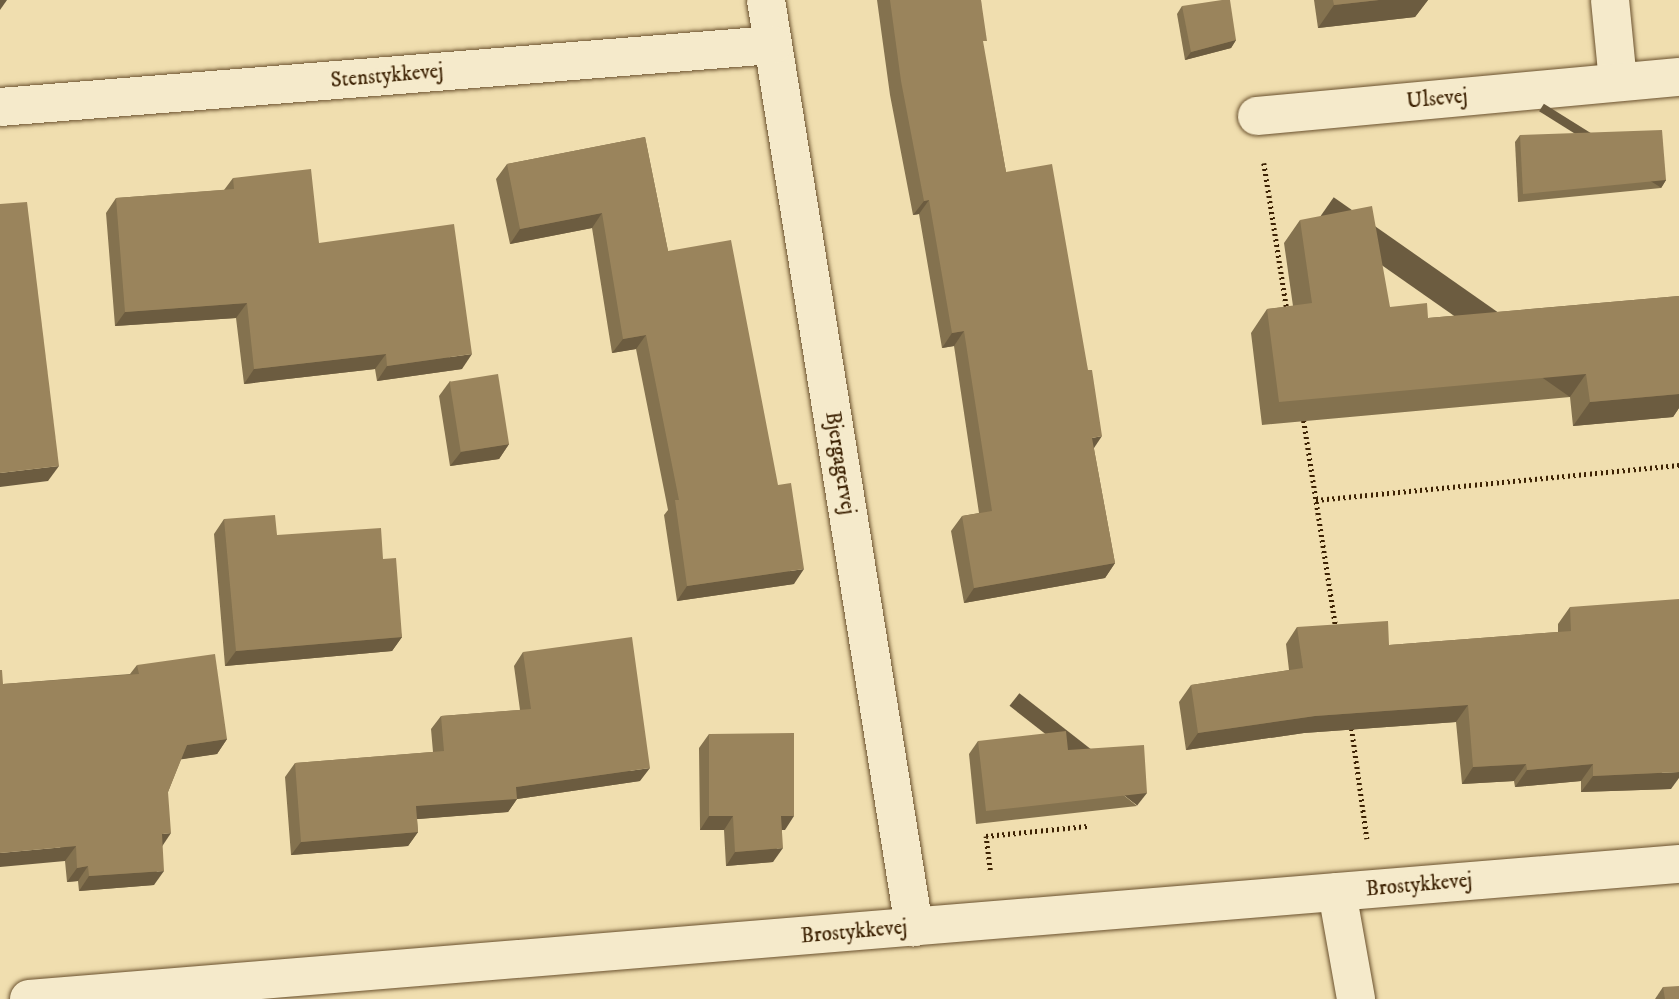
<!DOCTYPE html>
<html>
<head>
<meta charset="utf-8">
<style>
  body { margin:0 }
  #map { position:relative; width:1679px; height:999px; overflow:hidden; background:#f0deaf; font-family:"IM FELL DW Pica",serif }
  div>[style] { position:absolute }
  .path>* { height:4.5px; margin-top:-2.25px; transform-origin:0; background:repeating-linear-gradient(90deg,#3d2203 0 2px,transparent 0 5.5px) }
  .roads { filter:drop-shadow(0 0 2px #6a512e) drop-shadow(0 0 2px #6a512e) }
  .minor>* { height:38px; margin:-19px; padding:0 19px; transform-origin:19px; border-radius:19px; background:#f5eacb }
  .wall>* { inset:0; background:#84724f }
  .shaded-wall>* { inset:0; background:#6c5c40; transform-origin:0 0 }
  .building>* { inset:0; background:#9a845c; transform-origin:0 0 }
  span { translate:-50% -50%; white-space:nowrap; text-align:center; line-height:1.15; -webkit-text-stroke:6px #f5eacb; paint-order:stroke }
  .street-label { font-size:21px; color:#3d2203 }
</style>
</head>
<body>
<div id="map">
  <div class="path">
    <i style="left:1264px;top:163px;width:149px;rotate:81.1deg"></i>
    <i style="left:1303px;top:415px;width:216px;rotate:81.2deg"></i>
    <i style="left:1316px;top:500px;width:365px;rotate:-5.5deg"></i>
    <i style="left:1351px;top:723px;width:117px;rotate:82.1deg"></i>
    <i style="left:990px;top:870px;width:34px;rotate:-97deg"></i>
    <i style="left:986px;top:836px;width:102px;rotate:-5.6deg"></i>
  </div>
  <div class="roads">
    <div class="minor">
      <i style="left:766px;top:0;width:939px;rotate:80.93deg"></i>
      <i style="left:1610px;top:0;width:82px;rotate:84.4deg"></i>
      <i style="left:0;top:107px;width:775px;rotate:-4.59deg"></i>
      <i style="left:1257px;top:116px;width:424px;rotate:-5.3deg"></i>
      <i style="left:1337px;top:892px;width:109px;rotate:79.9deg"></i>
      <i style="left:29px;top:999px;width:1656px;rotate:-4.68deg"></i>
    </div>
  </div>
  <div class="wall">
    <i style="clip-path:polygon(877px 0,981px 0,983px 46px,1006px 172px,1094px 449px,1115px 563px,1105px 578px,964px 603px,951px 531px,962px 516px,979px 513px,954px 346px,942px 348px,919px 214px,913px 215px,890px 95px)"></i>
    <i style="clip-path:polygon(1314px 0,1428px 0,1415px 17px,1318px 28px)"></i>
    <i style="clip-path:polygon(1182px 6px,1236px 40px,1231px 48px,1185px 60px,1177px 14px)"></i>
    <i style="clip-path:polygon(1520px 135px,1666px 180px,1661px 188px,1518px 202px,1515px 142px)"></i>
    <i style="clip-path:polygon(645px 137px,668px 251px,794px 584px,677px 601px,664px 515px,668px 510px,636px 349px,612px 353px,592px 228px,510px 244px,496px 179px,507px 164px)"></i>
    <i style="clip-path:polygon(233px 178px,319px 243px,462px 369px,377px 381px,375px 369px,244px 384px,236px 318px,115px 326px,106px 213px,116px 198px,224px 190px)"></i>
    <i style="clip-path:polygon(1300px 220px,1390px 307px,1428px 318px,1679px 296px,1679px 408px,1673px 417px,1573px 426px,1570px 397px,1262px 425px,1251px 333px,1267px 309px,1293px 306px,1284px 243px)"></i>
    <i style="clip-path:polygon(450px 381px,509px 444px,499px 459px,450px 466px,439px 396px)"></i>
    <i style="clip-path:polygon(224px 519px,277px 535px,383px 559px,402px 637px,392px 651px,225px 666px,214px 534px)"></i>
    <i style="clip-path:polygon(1570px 607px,1671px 789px,1581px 792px,1581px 781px,1515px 787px,1514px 781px,1462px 784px,1456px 722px,1304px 733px,1186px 750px,1179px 702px,1191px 685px,1289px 670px,1286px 644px,1297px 627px,1389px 645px,1558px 632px,1558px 624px)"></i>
    <i style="clip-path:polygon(523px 652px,640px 781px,517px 799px,508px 812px,417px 819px,418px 832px,408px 846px,291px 855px,285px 777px,295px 763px,433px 752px,431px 729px,441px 716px,520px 710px,514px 666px)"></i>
    <i style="clip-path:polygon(137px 665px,227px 739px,217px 754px,181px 759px,168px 792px,162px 845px,154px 885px,79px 891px,78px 881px,67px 882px,65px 861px,3px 684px,130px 674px)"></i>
    <i style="clip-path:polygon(709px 734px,785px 830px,782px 830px,773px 862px,726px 866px,724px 830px,700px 830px,699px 748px)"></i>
    <i style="clip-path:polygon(978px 741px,1068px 750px,1137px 806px,976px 824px,969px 754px)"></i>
    <i style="clip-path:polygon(1663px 987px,1679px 999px,1655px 999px)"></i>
  </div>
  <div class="shaded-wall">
    <i style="clip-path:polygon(0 0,7px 0,0 10px)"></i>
    <i style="clip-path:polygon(1379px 0,1428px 0,1415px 17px,1318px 28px,1334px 5px)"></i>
    <i style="clip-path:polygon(1236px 40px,1231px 48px,1185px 60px,1191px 52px)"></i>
    <i style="left:1666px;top:180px;width:9px;height:144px;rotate:122deg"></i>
    <i style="clip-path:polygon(929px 200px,919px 214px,913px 215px,924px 201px)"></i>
    <i style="clip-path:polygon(602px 213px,592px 228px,510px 244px,520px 229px)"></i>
    <i style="clip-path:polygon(247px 303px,236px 318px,115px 326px,125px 312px)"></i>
    <i style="clip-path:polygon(964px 331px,954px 346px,942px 348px,952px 333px)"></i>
    <i style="clip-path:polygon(646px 335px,636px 349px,612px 353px,623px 339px)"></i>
    <i style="clip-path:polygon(386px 354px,375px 369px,244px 384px,254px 369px)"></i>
    <i style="clip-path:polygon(472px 354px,462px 369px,377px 381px,387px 366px)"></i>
    <i style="left:1586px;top:374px;width:28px;height:308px;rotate:125deg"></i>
    <i style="clip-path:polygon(1679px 394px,1679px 408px,1673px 417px,1573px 426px,1590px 402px)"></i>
    <i style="clip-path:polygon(1102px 436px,1092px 451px,1092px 438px)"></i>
    <i style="clip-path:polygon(509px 444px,499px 459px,450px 466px,461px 452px)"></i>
    <i style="clip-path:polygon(59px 466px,48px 481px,0 487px,0 473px)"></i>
    <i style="clip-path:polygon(1115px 563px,1105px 578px,964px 603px,974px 588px)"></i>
    <i style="clip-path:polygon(804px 569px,794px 584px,677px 601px,687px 586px)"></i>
    <i style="clip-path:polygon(402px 637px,392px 651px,225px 666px,236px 651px)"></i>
    <i style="clip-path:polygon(1468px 705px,1456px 722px,1304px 733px,1186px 750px,1198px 733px,1315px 716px)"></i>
    <i style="clip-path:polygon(227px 739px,217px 754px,177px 760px,187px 745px)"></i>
    <i style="clip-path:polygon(1526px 764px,1514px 781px,1462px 784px,1473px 767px)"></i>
    <i style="clip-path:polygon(1593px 764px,1581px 781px,1515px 787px,1527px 770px)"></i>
    <i style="clip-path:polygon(650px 768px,640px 781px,517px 799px,508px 812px,406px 820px,416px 806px,516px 787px)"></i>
    <i style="clip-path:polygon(1679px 772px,1679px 778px,1671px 789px,1581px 792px,1593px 776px)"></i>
    <i style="left:1147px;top:793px;width:16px;height:162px;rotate:128deg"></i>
    <i style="clip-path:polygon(709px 816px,733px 816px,724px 830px,700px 830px)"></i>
    <i style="clip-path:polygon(781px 816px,794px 816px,785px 830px,771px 830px)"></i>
    <i style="clip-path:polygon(418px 832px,408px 846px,291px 855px,301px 842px)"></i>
    <i style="clip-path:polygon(171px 833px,161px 848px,162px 834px)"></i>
    <i style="clip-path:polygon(76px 846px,65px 861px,0 867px,0 853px)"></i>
    <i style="clip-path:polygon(783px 848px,773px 862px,726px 866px,735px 852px)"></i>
    <i style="clip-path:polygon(88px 866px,78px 881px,67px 882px,77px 868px)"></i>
    <i style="clip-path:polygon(164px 871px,154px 885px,79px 891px,89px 876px)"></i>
  </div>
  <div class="building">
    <i style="clip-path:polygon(890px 0,981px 0,987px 41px,983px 41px,1006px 172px,1052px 164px,1088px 370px,1092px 370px,1102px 436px,1092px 438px,1115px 563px,974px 588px,962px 516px,992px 511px,964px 331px,952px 333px,929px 200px,924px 201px,901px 81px)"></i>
    <i style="clip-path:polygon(1222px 0,1230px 0,1236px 40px,1191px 52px,1182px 6px)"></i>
    <i style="clip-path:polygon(1333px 0,1379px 0,1334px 5px)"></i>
    <i style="clip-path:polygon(1662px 130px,1666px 180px,1523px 194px,1520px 135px)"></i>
    <i style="clip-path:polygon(645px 137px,668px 251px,731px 240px,778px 485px,791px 483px,804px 569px,687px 586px,675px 500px,679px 500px,646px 335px,623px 339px,602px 213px,520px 229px,507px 164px)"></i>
    <i style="clip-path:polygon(311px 169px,319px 243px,454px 224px,472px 354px,387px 366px,386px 354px,254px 369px,247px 303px,125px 312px,116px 198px,234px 189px,233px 178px)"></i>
    <i style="clip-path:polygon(27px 202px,59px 466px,0 473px,0 204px)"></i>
    <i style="clip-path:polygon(1372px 206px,1390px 307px,1427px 303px,1428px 318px,1679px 296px,1679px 394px,1590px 402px,1586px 374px,1279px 402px,1267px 309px,1312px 303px,1300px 220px)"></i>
    <i style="left:498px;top:374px;width:71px;height:49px;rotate:81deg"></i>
    <i style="clip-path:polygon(275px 515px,277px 535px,381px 528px,383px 559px,396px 558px,402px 637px,236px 651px,224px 519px)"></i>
    <i style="clip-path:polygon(1679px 599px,1679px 772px,1593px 776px,1593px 764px,1527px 770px,1526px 764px,1473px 767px,1468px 705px,1315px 716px,1198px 733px,1191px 685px,1303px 668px,1297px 627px,1388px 621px,1389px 645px,1571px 631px,1570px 607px)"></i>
    <i style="clip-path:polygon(632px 637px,650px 768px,516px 787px,517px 799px,416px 806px,418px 832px,301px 842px,295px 763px,444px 751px,441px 716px,531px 709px,523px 652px)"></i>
    <i style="clip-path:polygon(215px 654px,227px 739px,187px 745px,168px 792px,171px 833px,162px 834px,164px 871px,89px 876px,88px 866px,77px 868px,76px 846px,0 853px,0 670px,2px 670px,3px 684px,139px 674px,137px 665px)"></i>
    <i style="clip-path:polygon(1066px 731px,1068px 750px,1144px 745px,1147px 793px,986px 811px,978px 741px)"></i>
    <i style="clip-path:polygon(794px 733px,794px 816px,781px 816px,783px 848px,735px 852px,733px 816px,709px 816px,709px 734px)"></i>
    <i style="clip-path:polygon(1679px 986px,1679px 999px,1665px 999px,1663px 987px)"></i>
  </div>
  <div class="street-label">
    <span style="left:387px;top:76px;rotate:-5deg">Stenstykkevej</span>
    <span style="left:1437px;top:99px;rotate:-5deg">Ulsevej</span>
    <span style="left:840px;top:463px;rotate:81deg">Bjergagervej</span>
    <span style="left:1419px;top:885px;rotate:-5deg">Brostykkevej</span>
    <span style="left:854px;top:932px;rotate:-5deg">Brostykkevej</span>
  </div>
</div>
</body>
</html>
